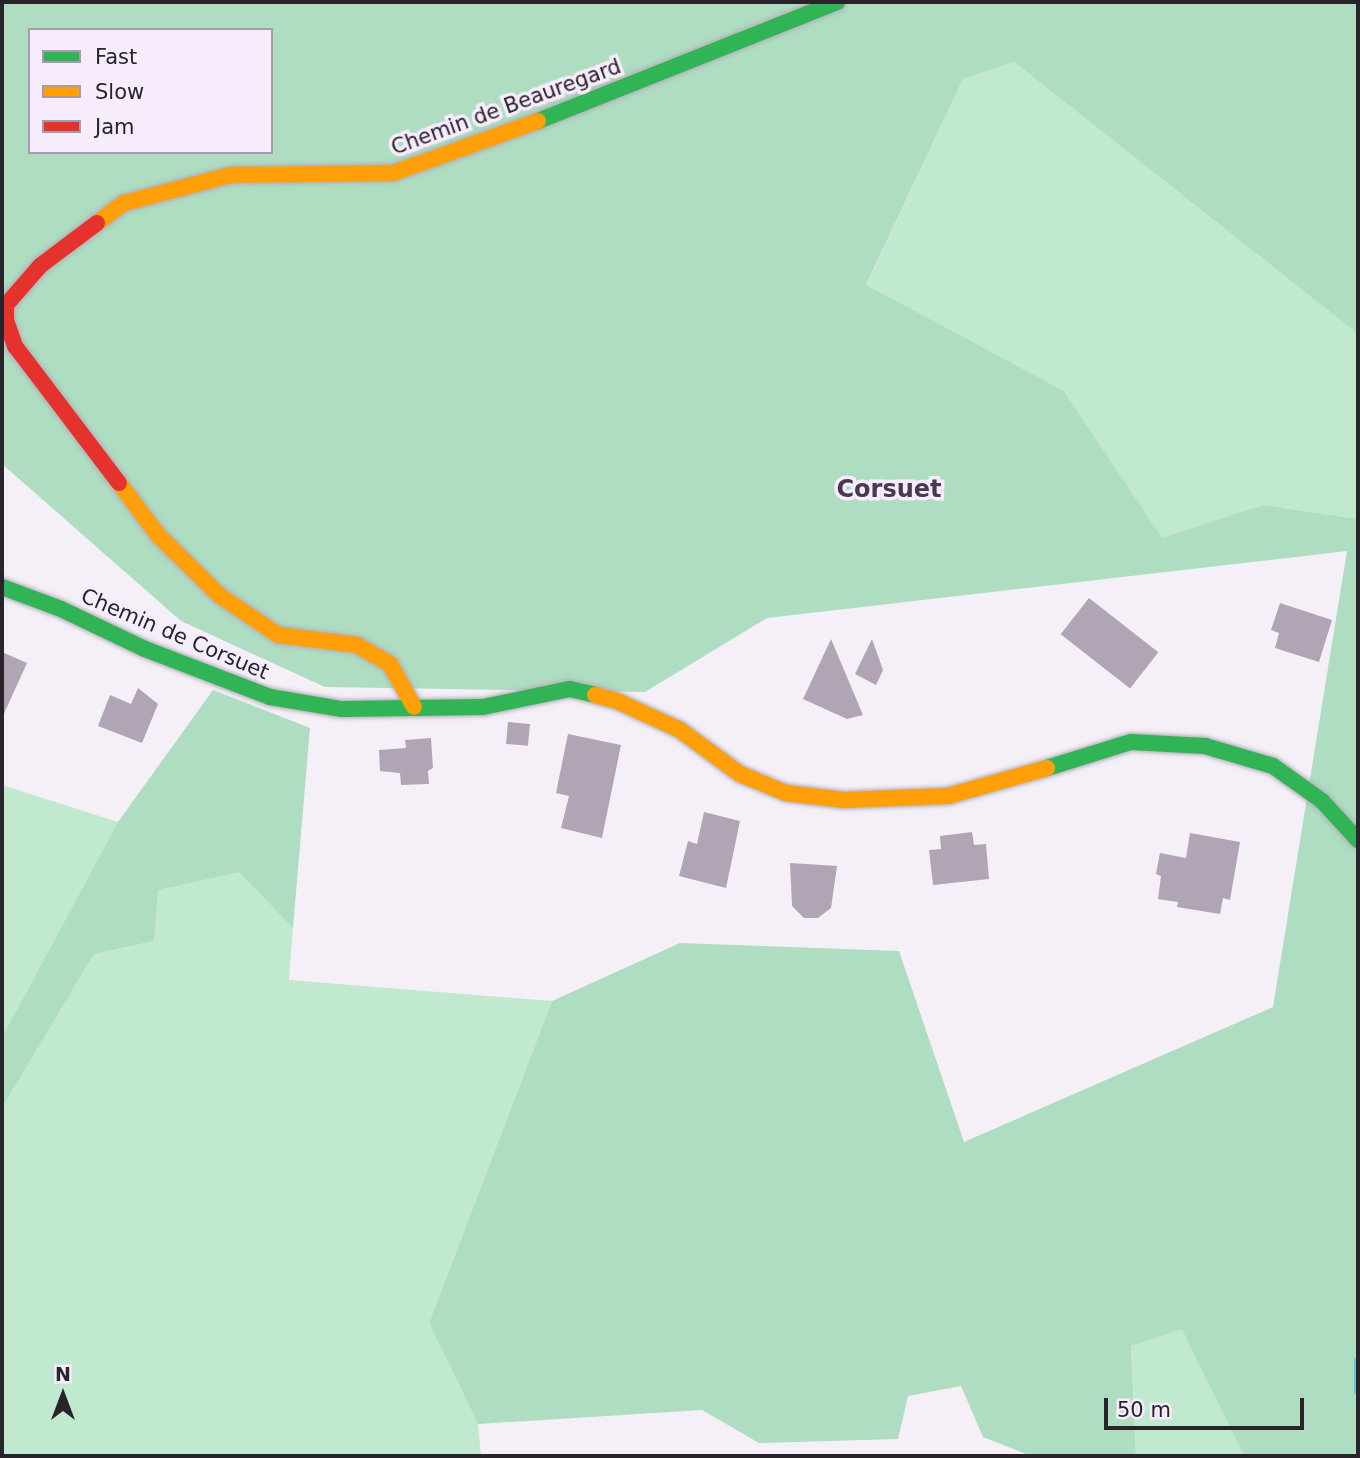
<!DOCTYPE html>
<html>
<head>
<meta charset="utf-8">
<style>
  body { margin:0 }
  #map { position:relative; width:1360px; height:1458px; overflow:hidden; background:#f5f0f8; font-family:"DejaVu Sans",sans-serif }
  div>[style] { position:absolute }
  .green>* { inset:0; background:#c0e9d0 }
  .forest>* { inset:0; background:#aeddc1 }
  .stream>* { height:8px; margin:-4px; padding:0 4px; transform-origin:4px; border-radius:4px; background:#6ac2e1 }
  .building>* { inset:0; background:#b0a4b5; transform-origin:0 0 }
  .roads { filter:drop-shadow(0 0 2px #b2adb5) drop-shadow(0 0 2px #b2adb5) }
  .fast>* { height:16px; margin:-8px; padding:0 8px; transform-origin:8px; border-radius:8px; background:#30b455 }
  .slow>* { height:16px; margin:-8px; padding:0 8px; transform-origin:8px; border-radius:8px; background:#ff9f0a }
  .jam>* { height:16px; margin:-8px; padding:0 8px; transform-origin:8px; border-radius:8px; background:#e5322d }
  span { translate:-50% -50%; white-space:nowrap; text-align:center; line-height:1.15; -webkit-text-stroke:7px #f6ecfc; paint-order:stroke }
  .street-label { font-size:21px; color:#29232c }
  .quarter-label { font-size:24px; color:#47394e; font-weight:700 }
  .frame { position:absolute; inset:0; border:4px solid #29232c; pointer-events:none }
  .legend { position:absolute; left:28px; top:28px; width:245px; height:126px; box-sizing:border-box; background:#f6ecfc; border:2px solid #a49ca9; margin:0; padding:9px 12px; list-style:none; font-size:21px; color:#29232c }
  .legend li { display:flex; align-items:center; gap:14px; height:35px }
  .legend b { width:35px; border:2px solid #a49ca9 }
  .north { position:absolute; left:28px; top:1360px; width:70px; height:70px; -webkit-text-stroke:5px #f6ecfc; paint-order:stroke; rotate:0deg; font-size:19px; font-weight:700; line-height:28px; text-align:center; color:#29232c }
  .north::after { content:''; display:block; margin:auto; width:24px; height:32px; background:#29232c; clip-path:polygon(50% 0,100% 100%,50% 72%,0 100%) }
  .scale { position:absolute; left:1104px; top:1398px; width:200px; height:32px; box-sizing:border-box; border:4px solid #29232c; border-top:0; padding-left:9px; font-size:21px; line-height:24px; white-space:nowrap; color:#29232c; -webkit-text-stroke:5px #f6ecfc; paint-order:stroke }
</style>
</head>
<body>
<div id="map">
  <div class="green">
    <i style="clip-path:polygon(1014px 62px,1358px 334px,1358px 519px,1263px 505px,1162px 539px,1064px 391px,866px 286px,963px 79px)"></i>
    <i style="clip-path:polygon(2px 785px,118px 822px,2px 1037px)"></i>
    <i style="clip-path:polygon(239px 871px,293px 928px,289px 980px,552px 1001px,429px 1323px,478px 1424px,481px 1456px,2px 1456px,2px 1108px,94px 954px,154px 941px,157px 890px)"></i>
    <i style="clip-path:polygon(1183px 1328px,1244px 1456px,1136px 1456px,1131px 1346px)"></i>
  </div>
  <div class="forest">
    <i style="clip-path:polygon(evenodd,2px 2px,1358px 2px,1358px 334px,1014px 62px,963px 79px,866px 285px,1064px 391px,1162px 538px,1263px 505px,1358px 519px,1358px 1456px,1244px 1456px,1182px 1329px,1131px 1346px,1136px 1456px,1031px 1456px,983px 1437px,961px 1386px,908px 1396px,898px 1439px,759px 1443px,702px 1410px,478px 1424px,429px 1323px,552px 1001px,680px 943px,899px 951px,964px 1142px,1273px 1007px,1347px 551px,767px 618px,645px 692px,325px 687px,181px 621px,2px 464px,2px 2px,30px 30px,271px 30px,271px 152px,30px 152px,30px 30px)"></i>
    <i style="clip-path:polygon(213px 690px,310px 728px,293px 928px,239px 872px,158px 890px,154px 941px,94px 954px,2px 1108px,2px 1037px,118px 822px)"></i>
  </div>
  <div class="stream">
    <i style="left:1358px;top:1361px;width:30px;rotate:90deg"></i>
  </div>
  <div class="building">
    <i style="left:1089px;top:598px;width:88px;height:46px;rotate:38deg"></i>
    <i style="clip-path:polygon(1280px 603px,1332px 620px,1319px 662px,1275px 648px,1279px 633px,1271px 630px)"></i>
    <i style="clip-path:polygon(831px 639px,863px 715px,847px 719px,803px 699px)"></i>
    <i style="clip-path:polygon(872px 639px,883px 670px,876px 685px,855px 674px)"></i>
    <i style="clip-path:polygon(2px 652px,27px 663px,2px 718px)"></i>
    <i style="clip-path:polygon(138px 688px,158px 704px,142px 743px,98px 726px,110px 695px,131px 704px)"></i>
    <i style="left:508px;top:722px;width:22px;height:22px;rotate:5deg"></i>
    <i style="clip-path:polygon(568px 734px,621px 745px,602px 838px,561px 828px,569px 796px,556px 793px)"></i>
    <i style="clip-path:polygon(431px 738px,433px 768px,428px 771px,429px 784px,401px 785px,400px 773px,380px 771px,379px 750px,406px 748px,405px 740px)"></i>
    <i style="clip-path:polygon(704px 812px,740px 821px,726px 888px,679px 876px,688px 841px,697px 844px)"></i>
    <i style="clip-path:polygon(972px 832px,974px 845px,986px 844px,989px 879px,933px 885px,929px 850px,941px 849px,940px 836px)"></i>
    <i style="clip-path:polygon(1190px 833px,1240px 842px,1230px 900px,1223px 898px,1220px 914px,1177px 907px,1178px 902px,1158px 899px,1161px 876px,1156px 874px,1160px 853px,1186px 858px)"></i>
    <i style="clip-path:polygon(790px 863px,837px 866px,831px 908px,818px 918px,804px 918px,792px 906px)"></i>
  </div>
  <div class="roads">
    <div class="fast">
      <i style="left:538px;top:121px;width:322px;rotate:-21.7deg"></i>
      <i style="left:2px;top:587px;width:63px;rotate:20.4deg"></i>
      <i style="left:61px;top:609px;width:93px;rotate:25.5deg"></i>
      <i style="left:145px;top:649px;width:134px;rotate:21deg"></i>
      <i style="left:270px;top:697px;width:73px;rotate:9.5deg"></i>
      <i style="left:342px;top:709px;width:141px;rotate:-0.8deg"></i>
      <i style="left:483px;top:707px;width:89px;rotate:-11.7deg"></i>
      <i style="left:570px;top:689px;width:26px;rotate:13deg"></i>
      <i style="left:1047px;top:768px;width:88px;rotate:-17.2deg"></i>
      <i style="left:1131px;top:742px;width:74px;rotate:3.1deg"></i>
      <i style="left:1205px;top:746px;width:71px;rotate:16.4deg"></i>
      <i style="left:1273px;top:766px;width:60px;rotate:35.5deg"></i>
      <i style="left:1322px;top:801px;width:53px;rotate:47.3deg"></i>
    </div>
    <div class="slow">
      <i style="left:97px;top:223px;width:34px;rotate:-37deg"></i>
      <i style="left:124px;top:203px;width:111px;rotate:-14.7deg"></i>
      <i style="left:231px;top:175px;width:162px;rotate:-0.7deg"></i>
      <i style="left:393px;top:173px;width:154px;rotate:-19.7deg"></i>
      <i style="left:119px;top:483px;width:65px;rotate:53.1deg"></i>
      <i style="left:158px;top:535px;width:86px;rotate:44.5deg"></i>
      <i style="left:219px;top:595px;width:71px;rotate:34.1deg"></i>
      <i style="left:278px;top:635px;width:80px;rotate:7.2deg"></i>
      <i style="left:357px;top:645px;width:38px;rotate:30deg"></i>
      <i style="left:390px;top:664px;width:49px;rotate:60.8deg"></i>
      <i style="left:595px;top:695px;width:23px;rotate:15deg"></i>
      <i style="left:617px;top:701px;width:69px;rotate:24.7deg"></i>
      <i style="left:680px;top:730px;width:74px;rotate:36.3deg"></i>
      <i style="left:740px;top:774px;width:50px;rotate:22.4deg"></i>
      <i style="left:786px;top:793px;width:58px;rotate:6.9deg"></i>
      <i style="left:844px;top:800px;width:104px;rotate:-2.2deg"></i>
      <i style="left:948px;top:796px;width:103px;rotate:-15.8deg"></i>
    </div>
    <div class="jam">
      <i style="left:97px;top:223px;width:71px;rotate:143deg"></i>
      <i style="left:40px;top:266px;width:52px;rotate:131.1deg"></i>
      <i style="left:6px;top:305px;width:15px;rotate:90deg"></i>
      <i style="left:6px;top:320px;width:28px;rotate:71deg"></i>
      <i style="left:15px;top:346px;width:172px;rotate:52.8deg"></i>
    </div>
  </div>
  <div class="street-label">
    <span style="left:506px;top:107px;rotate:-20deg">Chemin de Beauregard</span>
    <span style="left:175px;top:634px;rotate:23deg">Chemin de Corsuet</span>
  </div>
  <div class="quarter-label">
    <span style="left:889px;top:490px">Corsuet</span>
  </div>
  <div class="frame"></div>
  <ul class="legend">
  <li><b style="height:9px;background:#30b455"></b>Fast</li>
  <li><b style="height:9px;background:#ff9f0a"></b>Slow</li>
  <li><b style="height:9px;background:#e5322d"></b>Jam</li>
  </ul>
  <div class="north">N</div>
  <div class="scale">50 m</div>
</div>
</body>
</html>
